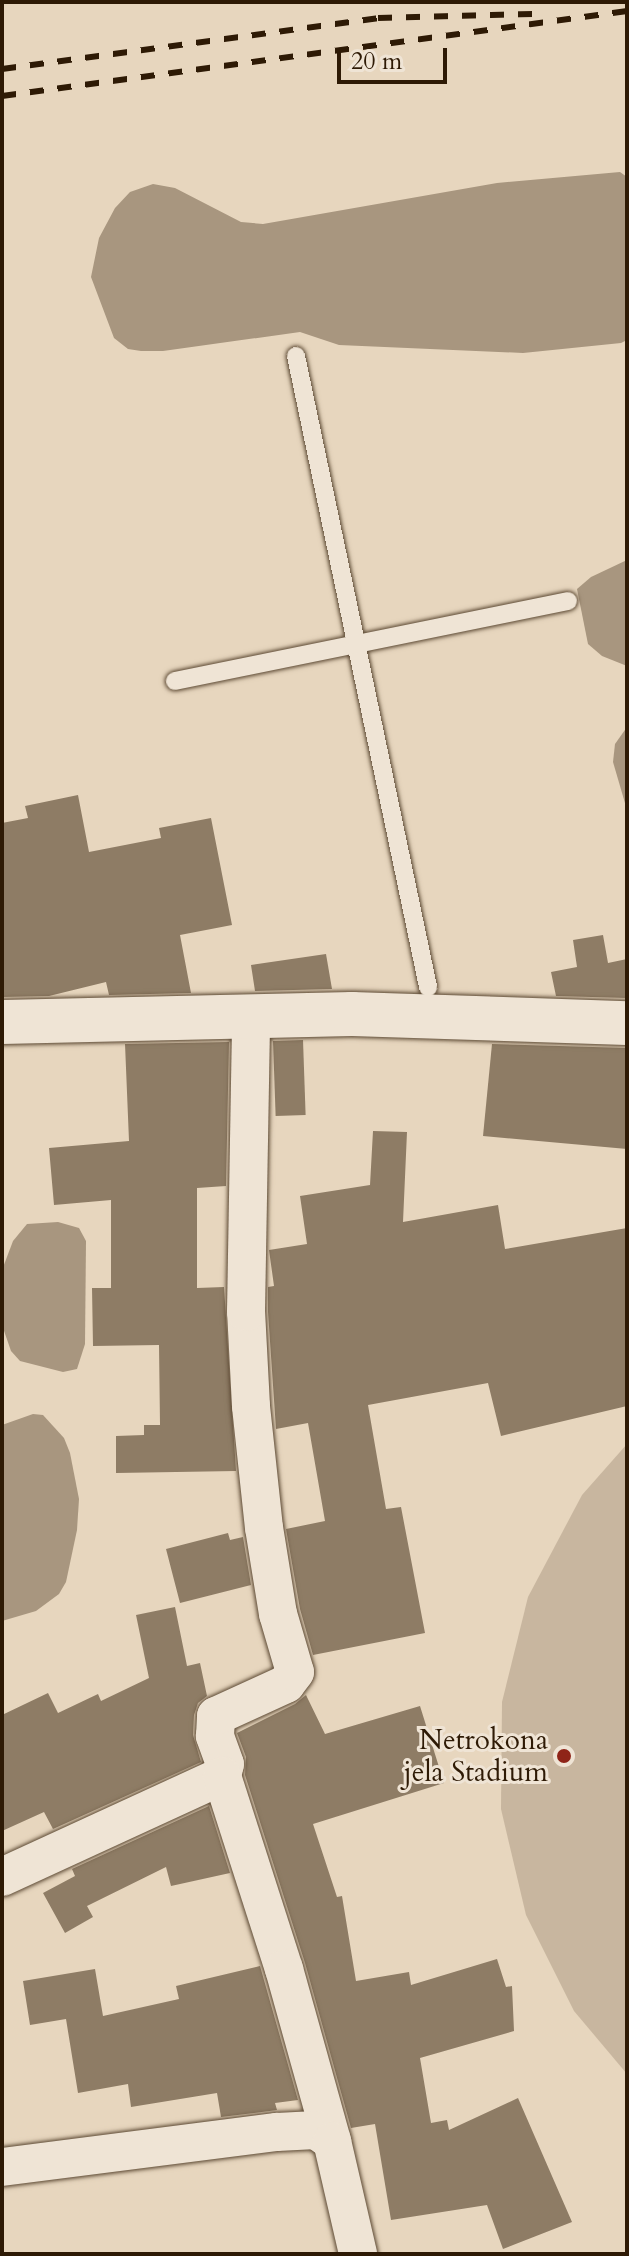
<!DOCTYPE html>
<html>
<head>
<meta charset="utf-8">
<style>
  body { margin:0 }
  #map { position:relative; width:629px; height:2256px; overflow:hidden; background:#e7d6be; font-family:Cardo,serif }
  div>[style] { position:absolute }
  .green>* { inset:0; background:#c8b69f }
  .water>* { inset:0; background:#a8967f }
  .building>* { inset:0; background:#8e7c65; transform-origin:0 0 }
  .roads { filter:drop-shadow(0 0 2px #5c4933) drop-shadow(0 0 2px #5c4933) }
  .lane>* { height:18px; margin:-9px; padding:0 9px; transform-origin:9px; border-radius:9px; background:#efe4d5 }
  .street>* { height:38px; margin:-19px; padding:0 19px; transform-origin:19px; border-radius:19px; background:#efe4d5 }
  .secondary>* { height:44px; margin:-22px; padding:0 22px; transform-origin:22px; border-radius:22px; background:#efe4d5 }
  .rail>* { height:6px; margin-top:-3px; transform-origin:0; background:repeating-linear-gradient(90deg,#2e1a05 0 14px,transparent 0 28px) }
  .dots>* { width:22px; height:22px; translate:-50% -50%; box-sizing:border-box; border:4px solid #efe4d5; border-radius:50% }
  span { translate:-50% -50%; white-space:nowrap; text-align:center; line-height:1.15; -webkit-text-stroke:6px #efe4d5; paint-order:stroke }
  .poi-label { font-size:28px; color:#2e1a05 }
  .right { translate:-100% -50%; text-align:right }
  .frame { position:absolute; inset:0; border:4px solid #2e1a05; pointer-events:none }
  .scale { position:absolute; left:337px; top:48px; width:110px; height:36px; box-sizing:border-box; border:4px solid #2e1a05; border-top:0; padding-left:10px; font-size:24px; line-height:28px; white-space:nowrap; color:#2e1a05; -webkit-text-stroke:6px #efe4d5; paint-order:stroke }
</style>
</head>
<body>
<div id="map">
  <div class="green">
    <i style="clip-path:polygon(627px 1444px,627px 2074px,574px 2011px,526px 1915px,501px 1809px,502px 1702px,528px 1597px,582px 1495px)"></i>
  </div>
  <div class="water">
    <i style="clip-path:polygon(620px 172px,627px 177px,627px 340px,621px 343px,523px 353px,339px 345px,300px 332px,163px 351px,141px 351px,128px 349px,114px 338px,91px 277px,99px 238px,115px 208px,130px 192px,153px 184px,175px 188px,241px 222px,263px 224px,497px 183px)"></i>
    <i style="clip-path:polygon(627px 560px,627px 666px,602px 656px,588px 644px,577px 589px,591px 577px)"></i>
    <i style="clip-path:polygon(627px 727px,627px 810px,613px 762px,615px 744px)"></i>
    <i style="clip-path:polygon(58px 1222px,79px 1228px,86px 1241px,85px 1344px,77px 1369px,63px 1372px,20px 1361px,11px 1351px,2px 1325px,2px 1270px,13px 1241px,27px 1224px)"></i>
    <i style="clip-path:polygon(33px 1414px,43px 1415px,64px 1438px,70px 1453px,79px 1499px,77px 1530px,66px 1582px,59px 1594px,36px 1611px,2px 1621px,2px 1425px)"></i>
  </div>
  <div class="building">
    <i style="clip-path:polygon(78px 795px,89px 852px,161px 838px,159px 828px,211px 818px,232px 925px,180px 935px,191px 993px,109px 995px,106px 982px,49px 996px,2px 997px,2px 823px,28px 818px,25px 806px)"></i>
    <i style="clip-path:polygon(603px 935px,608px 963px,627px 959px,627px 998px,556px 996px,551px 972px,577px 967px,573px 940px)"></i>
    <i style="clip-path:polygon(326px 954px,332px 989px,255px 991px,251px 965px)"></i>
    <i style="left:303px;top:1040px;width:75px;height:30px;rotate:88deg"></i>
    <i style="clip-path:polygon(229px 1042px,226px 1186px,197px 1188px,197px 1288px,224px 1287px,236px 1471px,116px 1473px,116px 1436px,144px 1435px,144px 1425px,160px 1425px,159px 1345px,93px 1346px,92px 1288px,111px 1288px,111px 1200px,54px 1205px,49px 1148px,129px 1141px,125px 1044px)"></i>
    <i style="clip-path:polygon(492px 1044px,627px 1048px,627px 1149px,483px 1136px)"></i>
    <i style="clip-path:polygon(373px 1131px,407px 1132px,403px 1222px,498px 1205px,505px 1249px,627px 1228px,627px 1406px,501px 1436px,488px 1383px,368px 1405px,386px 1509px,401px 1507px,425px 1633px,313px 1655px,300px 1609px,286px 1529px,325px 1521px,308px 1423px,276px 1429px,268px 1312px,268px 1287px,274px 1286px,269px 1250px,307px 1244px,300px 1196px,370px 1185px)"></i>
    <i style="clip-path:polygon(228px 1533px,230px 1540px,243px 1537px,251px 1585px,180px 1603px,166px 1549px)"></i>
    <i style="clip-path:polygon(175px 1607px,187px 1666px,200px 1663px,207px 1696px,198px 1703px,194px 1715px,193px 1735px,201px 1762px,53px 1829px,44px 1812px,2px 1831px,2px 1715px,48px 1693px,58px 1713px,98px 1694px,101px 1701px,149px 1678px,136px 1615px)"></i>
    <i style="clip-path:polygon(306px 1695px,325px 1734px,420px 1706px,444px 1783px,313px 1824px,337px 1897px,342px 1896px,356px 1981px,409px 1972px,411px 1985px,497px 1959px,506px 1987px,512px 1986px,514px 2031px,420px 2058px,431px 2123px,447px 2120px,449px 2130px,518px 2098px,572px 2222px,503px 2249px,487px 2205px,391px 2220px,375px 2124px,351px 2128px,305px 1963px,245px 1775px,246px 1757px,237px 1733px,295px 1704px)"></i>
    <i style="clip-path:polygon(209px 1806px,230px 1873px,171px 1886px,166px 1867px,87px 1906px,93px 1917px,65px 1933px,43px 1893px,75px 1876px,72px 1869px)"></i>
    <i style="clip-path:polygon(260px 1966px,298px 2100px,275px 2103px,277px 2110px,221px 2117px,217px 2093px,131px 2107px,128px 2084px,78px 2093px,66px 2019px,30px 2025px,23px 1981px,95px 1969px,103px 2016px,179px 1999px,176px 1986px)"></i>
  </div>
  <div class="roads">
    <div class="lane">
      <i style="left:296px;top:356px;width:645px;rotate:78.18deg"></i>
      <i style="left:175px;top:681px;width:401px;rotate:-11.5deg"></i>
    </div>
    <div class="street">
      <i style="left:222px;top:1776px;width:12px;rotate:-76deg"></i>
      <i style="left:225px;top:1764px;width:30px;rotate:-110deg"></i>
      <i style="left:215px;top:1736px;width:20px;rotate:-87deg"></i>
      <i style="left:216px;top:1716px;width:77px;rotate:-24.6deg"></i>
      <i style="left:286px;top:1684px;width:15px;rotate:-53deg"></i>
      <i style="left:295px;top:1672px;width:60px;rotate:-106.3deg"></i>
      <i style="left:278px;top:1614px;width:87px;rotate:-99.2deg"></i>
      <i style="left:264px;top:1528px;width:123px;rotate:-96.1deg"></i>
      <i style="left:251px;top:1406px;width:94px;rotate:-93deg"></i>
      <i style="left:246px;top:1312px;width:296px;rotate:-89deg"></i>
      <i style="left:2px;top:1877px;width:242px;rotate:-24.7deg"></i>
      <i style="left:222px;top:1776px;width:203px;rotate:72.2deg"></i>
      <i style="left:284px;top:1969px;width:179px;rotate:74.4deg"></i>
      <i style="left:2px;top:2167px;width:277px;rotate:-7.3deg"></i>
      <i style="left:277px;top:2132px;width:39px;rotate:-3deg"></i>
      <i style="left:316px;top:2130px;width:19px;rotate:35deg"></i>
      <i style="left:332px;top:2141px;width:116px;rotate:77deg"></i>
    </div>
    <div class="secondary">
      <i style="left:2px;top:1022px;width:350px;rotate:-1.3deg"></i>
      <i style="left:352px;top:1014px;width:275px;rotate:1.9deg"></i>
    </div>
  </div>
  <div class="rail">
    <i style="left:2px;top:69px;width:379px;rotate:-7.7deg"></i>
    <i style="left:378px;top:18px;width:155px;rotate:-1.5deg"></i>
    <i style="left:2px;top:96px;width:631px;rotate:-7.74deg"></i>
  </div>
  <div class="dots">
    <i style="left:564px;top:1756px;background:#8f2418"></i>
  </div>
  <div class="poi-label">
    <span class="right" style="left:548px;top:1756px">Netrokona<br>jela Stadium</span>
  </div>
  <div class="frame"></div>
  <div class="scale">20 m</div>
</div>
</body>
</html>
